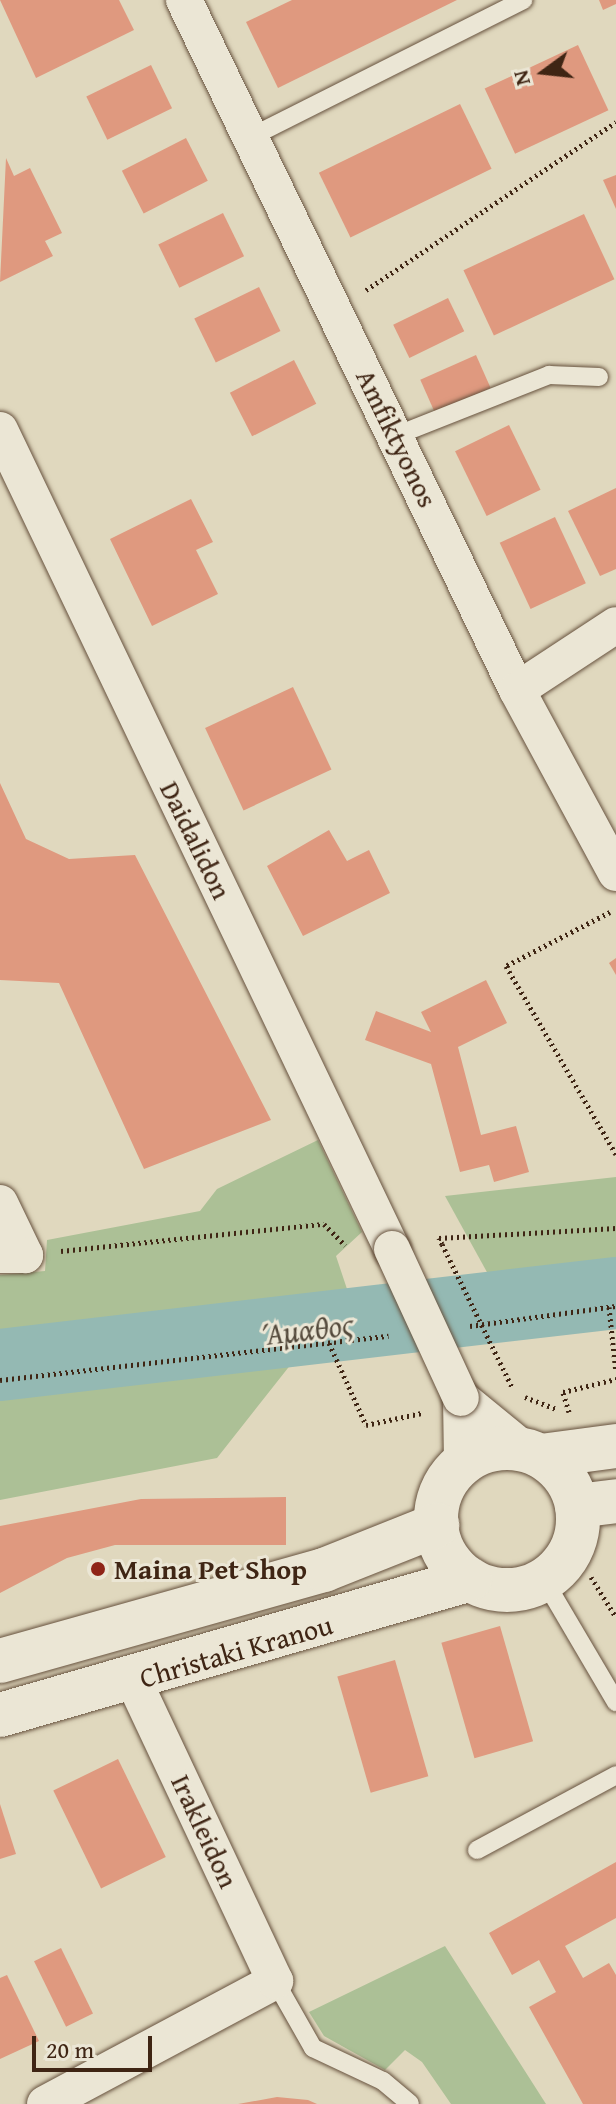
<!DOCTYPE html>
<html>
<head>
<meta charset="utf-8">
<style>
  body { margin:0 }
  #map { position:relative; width:616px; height:2104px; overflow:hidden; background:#e0d8be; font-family:"Gentium Book Plus",serif }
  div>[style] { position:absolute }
  .green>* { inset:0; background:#acc096 }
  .river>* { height:72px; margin:-36px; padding:0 36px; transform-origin:36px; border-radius:36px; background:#94b9b3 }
  .building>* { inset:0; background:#df997f; transform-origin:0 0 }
  .path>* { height:5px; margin-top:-2.5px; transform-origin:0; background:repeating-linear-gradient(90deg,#3f2514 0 2px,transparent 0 6px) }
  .roads { filter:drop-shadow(0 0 2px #67523e) drop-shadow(0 0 2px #67523e) }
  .lane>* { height:18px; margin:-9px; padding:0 9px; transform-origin:9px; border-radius:9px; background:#ebe6d5 }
  .street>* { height:36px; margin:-18px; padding:0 18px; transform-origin:18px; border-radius:18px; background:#ebe6d5 }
  .secondary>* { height:44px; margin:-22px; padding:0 22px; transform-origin:22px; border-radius:22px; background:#ebe6d5 }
  .secondary>.ring { margin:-22px; padding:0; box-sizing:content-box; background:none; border:44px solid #ebe6d5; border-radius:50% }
  .path-bridge>* { height:5px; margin-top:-2.5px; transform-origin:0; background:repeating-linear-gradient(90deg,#3f2514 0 2px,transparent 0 6px) }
  .bridges { filter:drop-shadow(0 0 2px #67523e) drop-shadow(0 0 2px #67523e) }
  .street-bridge>* { height:36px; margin:-18px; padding:0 18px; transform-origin:18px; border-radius:18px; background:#ebe6d5 }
  .dots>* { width:22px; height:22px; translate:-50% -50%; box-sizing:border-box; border:4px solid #ebe6d5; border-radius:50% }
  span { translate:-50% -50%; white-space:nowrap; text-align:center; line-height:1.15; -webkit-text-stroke:6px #ebe6d5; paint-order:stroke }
  .street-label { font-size:28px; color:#3f2514 }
  .poi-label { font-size:28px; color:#3f2514; font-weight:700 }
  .left { translate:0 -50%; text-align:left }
  .water-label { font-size:30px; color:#544a3c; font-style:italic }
  .north { position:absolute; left:504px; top:32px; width:80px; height:80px; -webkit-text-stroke:6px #ebe6d5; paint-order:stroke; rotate:255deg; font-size:22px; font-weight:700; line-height:32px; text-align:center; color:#3f2514 }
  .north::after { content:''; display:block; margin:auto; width:28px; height:36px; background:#3f2514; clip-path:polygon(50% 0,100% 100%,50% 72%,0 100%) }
  .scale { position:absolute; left:32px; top:2036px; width:120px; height:36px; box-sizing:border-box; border:4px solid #3f2514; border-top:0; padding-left:10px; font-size:24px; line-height:28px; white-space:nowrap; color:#3f2514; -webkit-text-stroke:6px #ebe6d5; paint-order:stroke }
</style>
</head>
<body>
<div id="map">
  <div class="green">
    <i style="clip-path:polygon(318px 1140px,362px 1232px,336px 1256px,348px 1292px,217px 1458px,0 1500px,0 1275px,45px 1271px,47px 1240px,200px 1211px,217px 1189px)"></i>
    <i style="clip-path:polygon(616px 1177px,616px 1263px,488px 1274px,445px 1196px)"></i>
    <i style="clip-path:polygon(445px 1946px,546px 2104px,451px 2104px,422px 2062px,405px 2050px,385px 2070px,324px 2036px,309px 2012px)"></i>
  </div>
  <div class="river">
    <i style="left:0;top:1365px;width:620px;rotate:-6.67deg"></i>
  </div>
  <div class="building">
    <i style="clip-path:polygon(0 0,119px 0,134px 30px,36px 78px)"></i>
    <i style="clip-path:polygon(292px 0,457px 0,278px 88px,246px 22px)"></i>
    <i style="clip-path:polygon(599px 0,616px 0,616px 4px,603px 10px)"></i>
    <i style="left:578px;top:45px;width:72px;height:103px;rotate:65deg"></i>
    <i style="left:151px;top:65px;width:48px;height:72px;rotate:64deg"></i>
    <i style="left:460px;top:104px;width:72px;height:157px;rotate:64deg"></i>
    <i style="left:186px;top:138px;width:48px;height:72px;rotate:63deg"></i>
    <i style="clip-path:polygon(6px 158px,14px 176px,30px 168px,62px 233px,45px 241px,53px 256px,0 282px)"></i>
    <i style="clip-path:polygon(616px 175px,616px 209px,603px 180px)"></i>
    <i style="left:223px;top:213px;width:48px;height:72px;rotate:64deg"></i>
    <i style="left:584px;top:214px;width:72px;height:133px;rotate:65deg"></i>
    <i style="left:259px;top:287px;width:49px;height:72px;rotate:64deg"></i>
    <i style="left:448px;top:298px;width:37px;height:61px;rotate:64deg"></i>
    <i style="left:476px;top:355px;width:36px;height:61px;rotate:66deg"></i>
    <i style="left:294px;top:360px;width:49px;height:72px;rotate:63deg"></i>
    <i style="left:509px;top:425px;width:72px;height:60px;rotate:64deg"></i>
    <i style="clip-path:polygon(616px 488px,616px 569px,600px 576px,568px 511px)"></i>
    <i style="clip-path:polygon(191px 499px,213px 542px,196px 550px,218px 594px,152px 626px,110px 539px)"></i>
    <i style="left:555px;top:517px;width:73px;height:61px;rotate:65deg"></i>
    <i style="left:293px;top:687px;width:91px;height:97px;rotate:65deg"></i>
    <i style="clip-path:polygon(0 783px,26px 839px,69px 859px,135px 855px,271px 1120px,144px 1169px,59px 983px,0 980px)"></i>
    <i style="clip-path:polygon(329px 830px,347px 861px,369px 850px,390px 893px,303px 936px,267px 866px)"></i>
    <i style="clip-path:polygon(616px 958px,616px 975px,609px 963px)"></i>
    <i style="clip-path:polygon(486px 980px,507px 1023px,458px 1047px,481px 1135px,516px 1126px,529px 1172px,494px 1182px,489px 1165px,460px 1172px,431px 1064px,365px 1040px,376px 1011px,431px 1032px,421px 1012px)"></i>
    <i style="clip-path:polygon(286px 1497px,286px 1545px,115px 1545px,67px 1558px,0 1593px,0 1526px,141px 1499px)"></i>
    <i style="left:500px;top:1626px;width:120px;height:61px;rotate:74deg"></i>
    <i style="left:395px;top:1660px;width:121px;height:60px;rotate:74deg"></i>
    <i style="left:118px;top:1759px;width:109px;height:72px;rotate:64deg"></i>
    <i style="clip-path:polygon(0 1804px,16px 1854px,0 1859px)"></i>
    <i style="clip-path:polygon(616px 1862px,616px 1918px,565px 1946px,583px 1978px,609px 1963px,616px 1975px,616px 2104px,583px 2104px,529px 2007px,556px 1992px,539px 1960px,512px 1975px,489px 1933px)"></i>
    <i style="left:61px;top:1948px;width:73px;height:30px;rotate:64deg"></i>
    <i style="clip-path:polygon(7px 1975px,39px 2041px,0 2059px,0 1978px)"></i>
    <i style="clip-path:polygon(277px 2097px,308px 2100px,317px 2104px,238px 2104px)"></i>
  </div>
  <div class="path">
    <i style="left:366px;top:290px;width:301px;rotate:-33.9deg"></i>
    <i style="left:610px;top:912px;width:117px;rotate:152.6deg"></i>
    <i style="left:506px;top:966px;width:218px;rotate:59.7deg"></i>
    <i style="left:442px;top:1244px;width:7px;rotate:-117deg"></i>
    <i style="left:439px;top:1238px;width:177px;rotate:-3.2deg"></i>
    <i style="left:61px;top:1251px;width:264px;rotate:-5.9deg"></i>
    <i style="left:324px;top:1224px;width:30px;rotate:45deg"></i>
    <i style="left:609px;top:1307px;width:65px;rotate:83.9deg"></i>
    <i style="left:470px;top:1326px;width:147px;rotate:-7.8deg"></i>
    <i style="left:329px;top:1343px;width:90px;rotate:65.7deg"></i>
    <i style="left:366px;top:1425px;width:57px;rotate:-12.1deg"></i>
    <i style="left:0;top:1380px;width:391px;rotate:-6.5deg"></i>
    <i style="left:525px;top:1397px;width:34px;rotate:21deg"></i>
    <i style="left:569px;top:1412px;width:21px;rotate:-107deg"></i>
    <i style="left:563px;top:1392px;width:55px;rotate:-13.8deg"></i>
    <i style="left:591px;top:1577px;width:47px;rotate:58deg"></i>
  </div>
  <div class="roads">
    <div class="lane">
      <i style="left:251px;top:137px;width:305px;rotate:-26.7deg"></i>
      <i style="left:395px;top:436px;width:166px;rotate:-21.6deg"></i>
      <i style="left:549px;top:375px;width:50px;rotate:2.3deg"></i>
      <i style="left:544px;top:1580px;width:142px;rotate:59.5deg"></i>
      <i style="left:477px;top:1850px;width:158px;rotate:-28.3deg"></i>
      <i style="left:275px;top:1981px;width:77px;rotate:60.4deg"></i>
      <i style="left:313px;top:2048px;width:77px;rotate:25.2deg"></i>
      <i style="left:383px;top:2081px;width:35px;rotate:40deg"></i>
    </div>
    <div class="street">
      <i style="left:184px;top:0;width:766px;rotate:64.24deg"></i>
      <i style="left:517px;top:690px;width:208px;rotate:61.6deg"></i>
      <i style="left:0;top:430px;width:908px;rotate:64.42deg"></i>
      <i style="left:517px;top:690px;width:118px;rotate:-33.3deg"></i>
      <i style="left:0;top:1203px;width:58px;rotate:64.3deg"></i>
      <i style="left:25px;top:1255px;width:25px;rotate:180deg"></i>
      <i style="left:461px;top:1398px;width:84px;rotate:39.2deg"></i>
      <i style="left:461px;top:1398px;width:66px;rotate:89.1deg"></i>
      <i style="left:45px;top:2104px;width:261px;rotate:-28.1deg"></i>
      <i style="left:275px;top:1981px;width:331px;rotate:-115.2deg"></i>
    </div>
    <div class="secondary">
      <i class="ring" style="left:436px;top:1448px;width:98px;height:98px"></i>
      <i style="left:541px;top:1456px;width:76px;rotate:-7.6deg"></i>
      <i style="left:577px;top:1506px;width:39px;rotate:-7deg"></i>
      <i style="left:0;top:1661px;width:337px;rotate:-15.7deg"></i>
      <i style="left:324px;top:1570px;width:122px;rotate:-21.7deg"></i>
      <i style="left:0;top:1715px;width:489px;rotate:-16.1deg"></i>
    </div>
  </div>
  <div class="path-bridge">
    <i style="left:442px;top:1244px;width:159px;rotate:63.9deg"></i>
  </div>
  <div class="bridges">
    <div class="street-bridge">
      <i style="left:392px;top:1249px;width:164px;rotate:65.2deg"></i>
    </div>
  </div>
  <div class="dots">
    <i style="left:98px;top:1569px;background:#8f2418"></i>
  </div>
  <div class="street-label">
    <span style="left:397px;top:438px;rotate:64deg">Amfiktyonos</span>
    <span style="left:196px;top:840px;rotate:64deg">Daidalidon</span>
    <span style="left:236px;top:1651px;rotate:-16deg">Christaki Kranou</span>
    <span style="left:205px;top:1831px;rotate:65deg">Irakleidon</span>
  </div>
  <div class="poi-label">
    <span class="left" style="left:114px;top:1569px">Maina Pet Shop</span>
  </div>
  <div class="water-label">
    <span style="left:308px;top:1329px;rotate:-7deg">Άμαθος</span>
  </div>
  <div class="north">N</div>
  <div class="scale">20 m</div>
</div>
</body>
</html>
